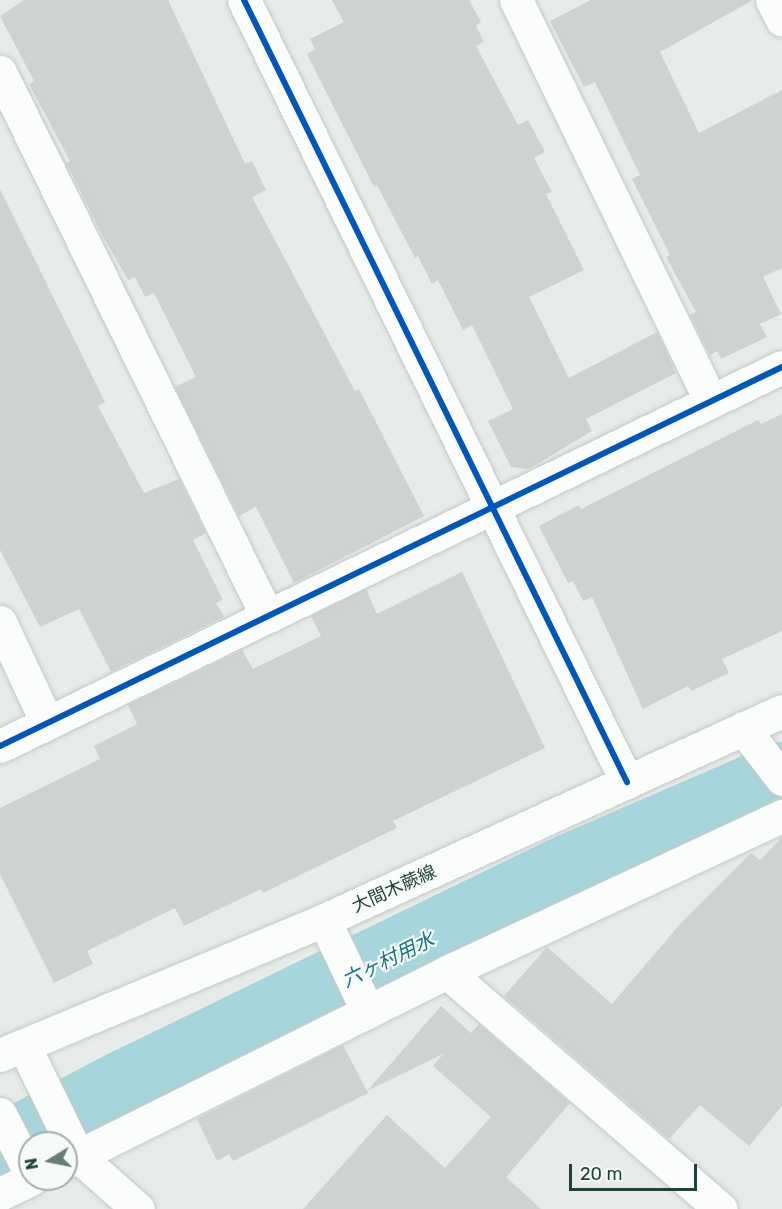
<!DOCTYPE html>
<html>
<head>
<meta charset="utf-8">
<style>
  body { margin:0 }
  #map { position:relative; width:782px; height:1209px; overflow:hidden; background:#e7ecea; font-family:Rubik,"Noto Sans JP",sans-serif }
  div>[style] { position:absolute }
  .river>* { height:76px; margin:-38px; padding:0 38px; transform-origin:38px; border-radius:38px; background:#a5d6dc }
  .building>* { inset:0; background:#ced3d1 }
  .roads { filter:drop-shadow(0 0 2px #c4c9c7) drop-shadow(0 0 2px #c4c9c7) }
  .minor>* { height:33px; margin:-16.5px; padding:0 16.5px; transform-origin:16.5px; border-radius:16.5px; background:#fbfcfc }
  .tertiary>* { height:33px; margin:-16.5px; padding:0 16.5px; transform-origin:16.5px; border-radius:16.5px; background:#fbfcfc }
  .secondary>* { height:33px; margin:-16.5px; padding:0 16.5px; transform-origin:16.5px; border-radius:16.5px; background:#fbfcfc }
  .cycleway>* { height:6px; margin:-3px; padding:0 3px; transform-origin:3px; border-radius:3px; background:#0057b8 }
  span { translate:-50% -50%; white-space:nowrap; text-align:center; line-height:1.15; -webkit-text-stroke:4.5px #f5faf8; paint-order:stroke }
  .street-label { font-size:18px; color:#224239 }
  .water-label { font-size:20px; color:#187282; font-style:italic }
  .north { position:absolute; left:18px; top:1131px; width:60px; height:60px; box-sizing:border-box; background:#f5faf8; border:2px solid #a1b0ac; border-radius:50%; rotate:260deg; font-size:16px; font-weight:700; line-height:24px; text-align:center; color:#224239 }
  .north::after { content:''; display:block; margin:auto; width:21px; height:27px; background:#677e77; clip-path:polygon(50% 0,100% 100%,50% 72%,0 100%) }
  .scale { position:absolute; left:569px; top:1164px; width:128px; height:27px; box-sizing:border-box; border:3px solid #224239; border-top:0; padding-left:8px; font-size:18px; line-height:21px; white-space:nowrap; color:#224239; -webkit-text-stroke:4px #f5faf8; paint-order:stroke }
</style>
</head>
<body>
<div id="map">
  <div class="river">
    <i style="left:0;top:1153px;width:143px;rotate:-27.5deg"></i>
    <i style="left:127px;top:1087px;width:495px;rotate:-25.9deg"></i>
    <i style="left:572px;top:871px;width:229px;rotate:-23.4deg"></i>
  </div>
  <div class="building">
    <i style="clip-path:polygon(24px 0,168px 0,245px 164px,252px 161px,266px 190px,252px 197px,355px 391px,359px 389px,424px 516px,294px 583px,256px 507px,239px 516px,175px 387px,196px 377px,154px 293px,145px 297px,135px 277px,128px 280px,99px 229px,66px 163px,70px 161px,29px 84px,34px 81px,0 16px)"></i>
    <i style="clip-path:polygon(332px 0,469px 0,481px 22px,476px 26px,484px 42px,476px 46px,518px 125px,528px 120px,545px 152px,534px 158px,552px 192px,546px 194px,584px 270px,529px 297px,569px 378px,657px 332px,676px 373px,586px 419px,592px 431px,529px 469px,511px 467px,488px 421px,513px 409px,472px 325px,463px 330px,438px 280px,432px 284px,418px 256px,415px 258px,377px 185px,374px 187px,307px 54px,315px 49px,310px 39px,344px 22px)"></i>
    <i style="clip-path:polygon(591px 0,753px 0,660px 52px,699px 133px,782px 90px,782px 268px,763px 277px,781px 314px,760px 324px,767px 337px,721px 359px,717px 351px,710px 355px,690px 315px,696px 312px,666px 257px,670px 255px,632px 179px,640px 175px,595px 82px,584px 87px,550px 21px)"></i>
    <i style="clip-path:polygon(0 189px,105px 402px,98px 406px,144px 493px,179px 479px,206px 533px,193px 540px,223px 600px,216px 603px,224px 617px,111px 672px,79px 609px,40px 627px,0 550px)"></i>
    <i style="clip-path:polygon(782px 414px,782px 631px,722px 659px,729px 673px,691px 691px,688px 686px,643px 709px,592px 597px,583px 601px,573px 581px,568px 583px,539px 526px,579px 505px,581px 509px,758px 420px,761px 424px)"></i>
    <i style="clip-path:polygon(462px 572px,545px 748px,393px 821px,397px 828px,263px 893px,261px 889px,184px 926px,175px 908px,87px 951px,93px 964px,54px 983px,0 874px,0 808px,100px 759px,94px 746px,137px 724px,128px 705px,242px 650px,253px 669px,321px 636px,311px 616px,366px 589px,377px 614px)"></i>
    <i style="clip-path:polygon(782px 837px,782px 1106px,749px 1146px,700px 1105px,669px 1139px,504px 996px,547px 947px,612px 1004px,681px 923px,751px 853px,760px 860px)"></i>
    <i style="clip-path:polygon(441px 1006px,471px 1033px,479px 1024px,570px 1103px,506px 1177px,541px 1209px,303px 1209px,387px 1115px,445px 1168px,491px 1117px,433px 1066px,443px 1054px,367px 1091px)"></i>
    <i style="clip-path:polygon(343px 1045px,368px 1093px,233px 1161px,229px 1154px,217px 1161px,197px 1119px)"></i>
  </div>
  <div class="roads">
    <div class="minor">
      <i style="left:516px;top:0;width:446px;rotate:64.1deg"></i>
      <i style="left:772px;top:0;width:22px;rotate:63deg"></i>
      <i style="left:0;top:72px;width:606px;rotate:63.86deg"></i>
      <i style="left:0;top:622px;width:111px;rotate:65deg"></i>
      <i style="left:743px;top:728px;width:64px;rotate:52.6deg"></i>
      <i style="left:0;top:746px;width:869px;rotate:-25.86deg"></i>
      <i style="left:324px;top:920px;width:102px;rotate:64.4deg"></i>
      <i style="left:447px;top:972px;width:362px;rotate:40.9deg"></i>
      <i style="left:24px;top:1046px;width:123px;rotate:63.9deg"></i>
      <i style="left:78px;top:1156px;width:80px;rotate:41.5deg"></i>
      <i style="left:0;top:1114px;width:65px;rotate:62.7deg"></i>
      <i style="left:66px;top:1162px;width:426px;rotate:-26.5deg"></i>
      <i style="left:447px;top:972px;width:370px;rotate:-25deg"></i>
      <i style="left:0;top:1194px;width:34px;rotate:-26deg"></i>
    </div>
    <div class="tertiary">
      <i style="left:244px;top:0;width:871px;rotate:63.91deg"></i>
    </div>
    <div class="secondary">
      <i style="left:0;top:1055px;width:351px;rotate:-22.6deg"></i>
      <i style="left:324px;top:920px;width:503px;rotate:-24.53deg"></i>
    </div>
  </div>
  <div class="cycleway">
    <i style="left:244px;top:0;width:871px;rotate:63.91deg"></i>
    <i style="left:0;top:746px;width:869px;rotate:-25.86deg"></i>
  </div>
  <div class="street-label">
    <span style="left:394px;top:889px;rotate:-24deg">大間木蕨線</span>
  </div>
  <div class="water-label">
    <span style="left:388px;top:960px;rotate:-26deg">六ヶ村用水</span>
  </div>
  <div class="north">N</div>
  <div class="scale">20 m</div>
</div>
</body>
</html>
